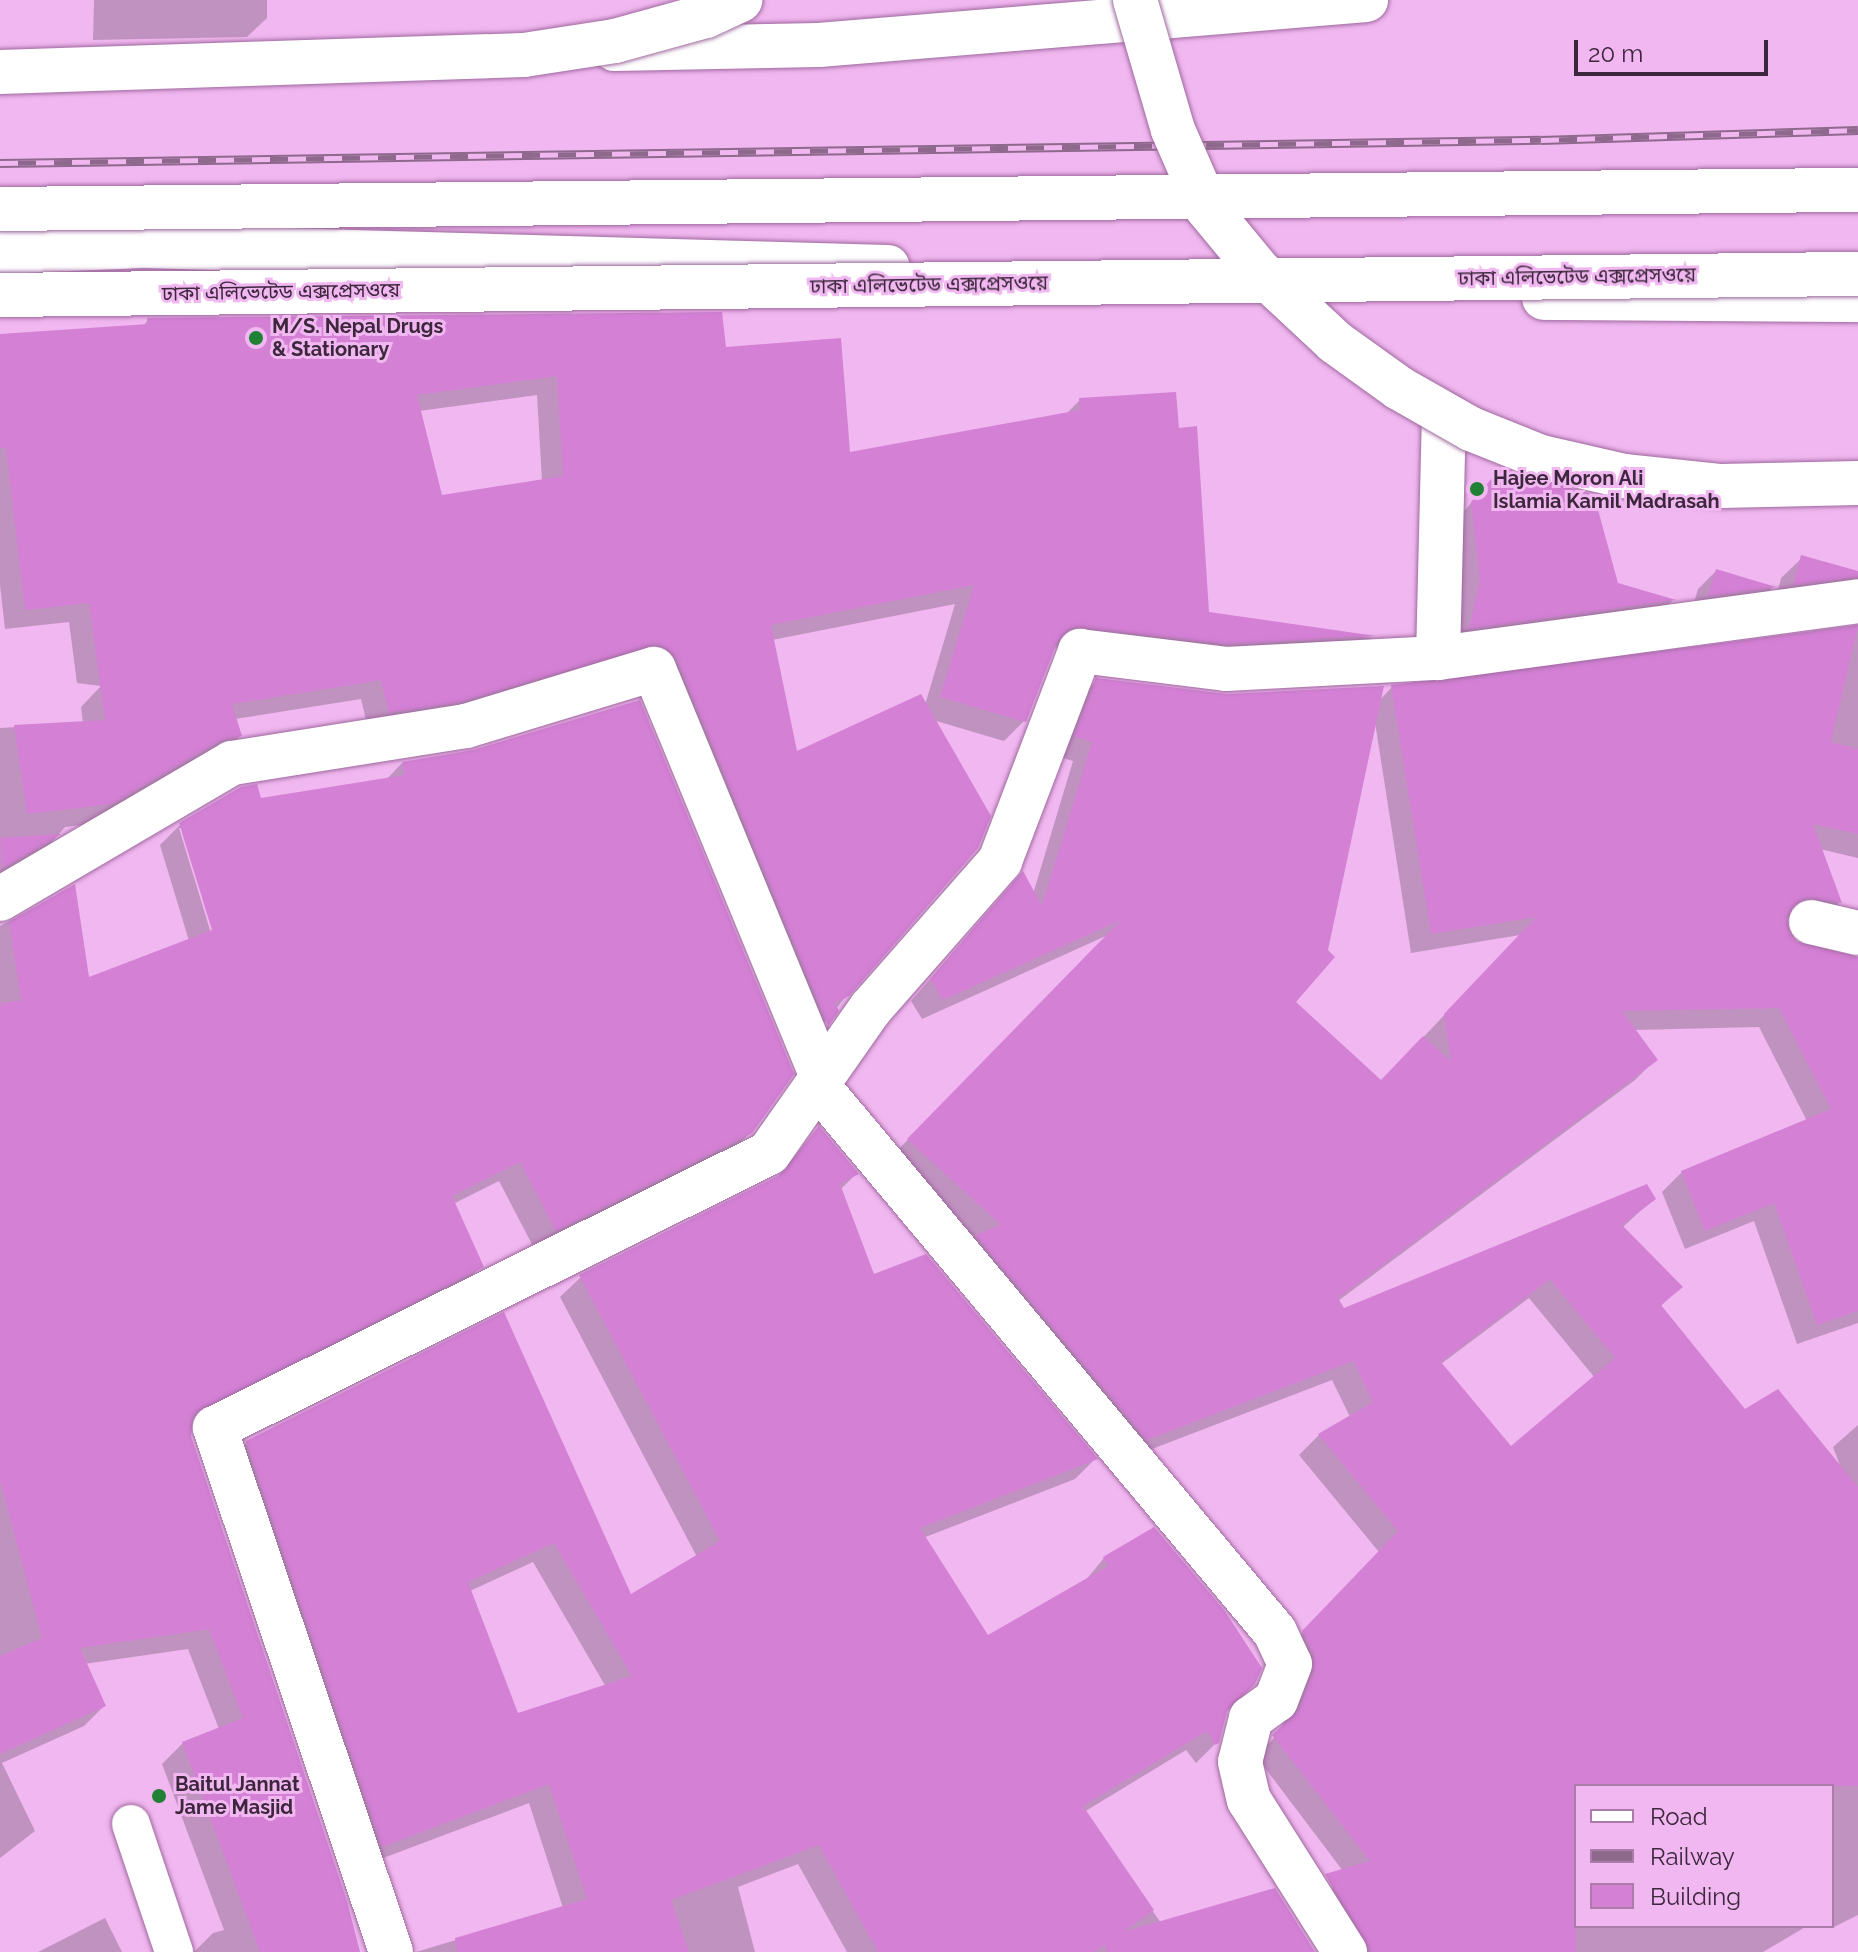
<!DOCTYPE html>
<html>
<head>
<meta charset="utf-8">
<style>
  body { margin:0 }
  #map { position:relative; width:1858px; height:1952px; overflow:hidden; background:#f1b7f0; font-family:Raleway,"Noto Sans Bengali",sans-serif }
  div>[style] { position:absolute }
  .shadow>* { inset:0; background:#0003 }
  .building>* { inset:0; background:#d480d5 }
  .roads { filter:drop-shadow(0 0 2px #9e699e) drop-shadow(0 0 2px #9e699e) }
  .lane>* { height:38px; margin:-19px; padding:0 19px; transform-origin:19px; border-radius:19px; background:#fff }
  .street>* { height:44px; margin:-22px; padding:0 22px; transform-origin:22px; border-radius:22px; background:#fff }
  .tram>* { height:2px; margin:-1px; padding:0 1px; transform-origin:1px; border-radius:1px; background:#8e688d }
  .rail>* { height:9px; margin-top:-4.5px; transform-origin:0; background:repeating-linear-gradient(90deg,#f1b7f0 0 18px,#8e688d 0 36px); box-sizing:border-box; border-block:2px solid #8e688d }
  .bridges { filter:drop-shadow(0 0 2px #9e699e) drop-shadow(0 0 2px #9e699e) }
  .highway-bridge>* { height:44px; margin:-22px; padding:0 22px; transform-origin:22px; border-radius:22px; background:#fff }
  .dots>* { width:22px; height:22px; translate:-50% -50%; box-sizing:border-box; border:4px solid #f1b7f0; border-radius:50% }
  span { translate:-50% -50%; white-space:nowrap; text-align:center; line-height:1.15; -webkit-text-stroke:6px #f1b7f0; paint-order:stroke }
  .street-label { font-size:20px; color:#3d273d }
  .poi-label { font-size:20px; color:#3d273d; font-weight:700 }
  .left { translate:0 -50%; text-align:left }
  .legend { position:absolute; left:1574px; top:1784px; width:260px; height:144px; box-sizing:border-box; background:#f1b7f0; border:2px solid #a97da8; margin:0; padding:10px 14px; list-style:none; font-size:24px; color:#3d273d }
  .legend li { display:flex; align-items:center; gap:16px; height:40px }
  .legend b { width:40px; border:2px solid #a97da8 }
  .scale { position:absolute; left:1574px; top:40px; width:194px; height:36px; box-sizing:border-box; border:4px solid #3d273d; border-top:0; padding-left:10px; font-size:24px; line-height:28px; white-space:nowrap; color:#3d273d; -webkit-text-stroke:6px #f1b7f0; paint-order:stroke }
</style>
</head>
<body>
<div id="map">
  <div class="shadow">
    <i style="clip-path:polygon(94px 0,267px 0,267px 18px,247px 37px,93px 40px)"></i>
    <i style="clip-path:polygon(evenodd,148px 320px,724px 349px,849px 455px,1065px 415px,1080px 400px,1177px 430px,1207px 614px,1372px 638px,1353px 656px,1205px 664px,1053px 647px,1024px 721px,1004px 741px,933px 720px,848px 994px,807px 1044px,657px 680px,369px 732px,361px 699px,235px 719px,240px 736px,219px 756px,90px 824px,65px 827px,45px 850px,0 877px,0 728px,83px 723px,81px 707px,101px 686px,77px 683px,69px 622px,5px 629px,0 585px,0 336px,143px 326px,148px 320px,537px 395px,542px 481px,441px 497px,419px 411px,537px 395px,148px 320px,955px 604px,925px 705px,796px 754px,772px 640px,955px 604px)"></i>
    <i style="clip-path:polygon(1483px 489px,1617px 584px,1672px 601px,1655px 618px,1452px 646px,1462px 600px,1454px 523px)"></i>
    <i style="clip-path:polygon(1802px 558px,1858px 573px,1858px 606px,1775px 604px,1781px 578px)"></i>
    <i style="clip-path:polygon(1716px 571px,1772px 588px,1755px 605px,1691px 613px,1698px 589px)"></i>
    <i style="clip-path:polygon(evenodd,1858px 625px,1858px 858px,1820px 849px,1839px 903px,1820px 923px,1785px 918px,1785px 929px,1804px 948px,1858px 959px,1858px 1323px,1797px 1344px,1754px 1221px,1685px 1249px,1662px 1192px,1682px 1172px,1807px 1121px,1759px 1027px,1633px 1030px,1655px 1060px,1635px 1080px,1338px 1301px,1343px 1311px,1653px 1199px,1622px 1228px,1680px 1287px,1660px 1307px,1745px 1412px,1841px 1468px,1833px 1447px,1858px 1425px,1858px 1915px,1832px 1928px,1831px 1926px,1832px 1786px,1576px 1786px,1576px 1926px,1807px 1926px,1763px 1952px,1368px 1952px,1332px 1889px,1346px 1875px,1256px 1756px,1280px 1732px,1294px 1694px,1283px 1653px,1379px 1552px,1299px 1455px,1319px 1435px,1350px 1417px,1332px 1380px,1126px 1459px,888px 1160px,1108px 935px,922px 1019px,911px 1001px,1022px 875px,1033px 894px,1073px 761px,1056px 756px,1077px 701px,1097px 680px,1227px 696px,1379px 701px,1392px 687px,1858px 625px,1375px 722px,1411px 953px,1520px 935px,1381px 1082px,1293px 1002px,1375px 722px,1858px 625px,1529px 1298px,1595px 1378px,1511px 1449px,1441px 1364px,1529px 1298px)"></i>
    <i style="clip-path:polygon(evenodd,402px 763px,751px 1132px,729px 1153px,535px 1250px,499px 1181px,453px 1204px,481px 1266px,461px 1287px,190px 1421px,189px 1436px,358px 1952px,194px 1952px,213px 1933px,224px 1930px,162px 1764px,183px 1743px,219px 1729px,188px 1649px,84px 1664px,104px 1706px,84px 1726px,2px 1763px,35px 1831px,0 1858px,0 926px,74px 887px,87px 980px,189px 941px,160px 845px,181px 824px,260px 800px,385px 781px,402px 763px,179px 828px,183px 828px,216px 939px,213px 940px,179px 828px)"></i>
    <i style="clip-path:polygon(evenodd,818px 1129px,856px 1174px,840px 1190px,873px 1277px,1095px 1459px,1075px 1479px,923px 1538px,987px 1637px,1085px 1581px,1104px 1558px,1225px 1711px,1217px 1742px,1196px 1763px,1186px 1750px,1084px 1812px,1161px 1923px,1314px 1952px,847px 1952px,798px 1864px,738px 1887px,755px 1952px,416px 1952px,563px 1908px,529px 1803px,362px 1866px,226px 1463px,247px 1442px,503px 1315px,630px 1597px,697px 1557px,560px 1297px,581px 1277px,774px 1181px,818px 1129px,533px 1562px,606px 1687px,517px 1716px,470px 1591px,533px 1562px)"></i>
    <i style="clip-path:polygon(105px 1918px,122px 1952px,38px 1952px)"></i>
  </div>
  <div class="building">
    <i style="clip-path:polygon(evenodd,722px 312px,726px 347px,841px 338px,850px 452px,1080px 410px,1079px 398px,1176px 392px,1179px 428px,1197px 426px,1209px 612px,1376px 636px,1227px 644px,1073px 627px,1057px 642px,1026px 722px,940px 697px,974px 585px,771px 625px,797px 751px,921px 694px,991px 816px,978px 848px,849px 996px,835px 1003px,839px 1011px,828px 1026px,677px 659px,660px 645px,460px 702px,389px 713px,381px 680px,232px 704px,242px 736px,219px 741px,112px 804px,27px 814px,14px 725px,105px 720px,89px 603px,25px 610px,6px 448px,0 448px,0 334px,148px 324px,147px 318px,722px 312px,557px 376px,563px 476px,442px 495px,417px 395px,557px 376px)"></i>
    <i style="clip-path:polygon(1501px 468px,1594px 495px,1618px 583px,1676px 600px,1469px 629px,1480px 580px,1471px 502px)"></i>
    <i style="clip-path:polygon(1801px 555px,1858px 571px,1858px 577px,1793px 585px)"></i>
    <i style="clip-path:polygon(1716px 569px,1776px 587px,1708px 596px)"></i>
    <i style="clip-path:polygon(evenodd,1858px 626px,1831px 742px,1858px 749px,1858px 834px,1813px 824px,1842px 903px,1805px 898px,1787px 917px,1795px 941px,1858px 957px,1858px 1311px,1817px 1325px,1774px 1203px,1705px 1231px,1681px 1171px,1831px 1109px,1779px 1008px,1622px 1011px,1658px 1060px,1338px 1298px,1344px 1308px,1647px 1184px,1656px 1199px,1622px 1225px,1683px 1287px,1661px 1305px,1745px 1409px,1778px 1389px,1858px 1487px,1858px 1786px,1576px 1786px,1576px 1952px,1370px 1952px,1325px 1874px,1370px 1861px,1272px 1735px,1299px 1710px,1313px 1673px,1313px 1654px,1302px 1631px,1398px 1531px,1318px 1434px,1373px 1402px,1353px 1361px,1147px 1440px,975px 1235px,1001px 1225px,907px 1139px,1121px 920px,943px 1000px,930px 979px,1023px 871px,1042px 906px,1092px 742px,1074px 736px,1096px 678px,1227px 694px,1384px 686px,1328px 950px,1335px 957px,1296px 1002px,1381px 1080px,1423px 1036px,1451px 1062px,1444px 1014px,1536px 917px,1431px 934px,1391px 685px,1858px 626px,1550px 1279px,1615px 1358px,1511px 1446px,1441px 1362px,1550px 1279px)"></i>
    <i style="clip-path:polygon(640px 700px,794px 1074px,752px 1133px,556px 1231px,520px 1162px,452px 1196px,484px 1267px,194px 1414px,191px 1436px,347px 1901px,360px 1952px,260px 1952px,182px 1742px,243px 1718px,209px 1629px,80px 1648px,106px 1706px,0 1754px,0 1656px,42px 1638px,0 1480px,0 1004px,21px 1000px,9px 922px,75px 884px,89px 977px,212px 930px,179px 823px,241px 787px,257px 784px,261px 798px,405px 775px,402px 762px,473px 750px)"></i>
    <i style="clip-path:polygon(61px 834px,2px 869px,0 838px)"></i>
    <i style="clip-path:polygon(evenodd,819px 1126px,859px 1174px,840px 1184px,874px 1274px,926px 1254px,1098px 1459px,920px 1528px,988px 1635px,1108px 1566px,1103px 1557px,1154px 1527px,1224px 1610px,1262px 1668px,1255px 1684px,1227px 1711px,1219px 1743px,1215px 1745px,1207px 1731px,1083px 1806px,1154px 1910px,1123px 1932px,1275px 1888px,1315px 1952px,1107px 1952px,1105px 1944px,1094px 1952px,878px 1952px,819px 1845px,671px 1900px,689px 1952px,457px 1952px,455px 1938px,587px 1899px,549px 1784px,382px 1847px,246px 1441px,504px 1312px,631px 1594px,720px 1541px,579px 1275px,780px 1175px,819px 1126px,554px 1543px,632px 1676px,518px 1713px,468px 1582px,554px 1543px)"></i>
  </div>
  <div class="roads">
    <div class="lane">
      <i style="left:131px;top:1824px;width:135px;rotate:71.4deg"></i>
    </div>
    <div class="street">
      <i style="left:614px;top:49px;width:205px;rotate:-1.1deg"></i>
      <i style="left:819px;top:45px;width:549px;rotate:-4.7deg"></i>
      <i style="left:0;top:252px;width:143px;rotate:-2.4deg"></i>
      <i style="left:143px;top:246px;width:745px;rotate:1.61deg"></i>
      <i style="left:1544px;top:298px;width:314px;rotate:0.4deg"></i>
      <i style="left:1438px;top:658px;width:241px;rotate:-88.6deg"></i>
      <i style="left:0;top:899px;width:269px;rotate:-30.4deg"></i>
      <i style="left:232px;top:763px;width:237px;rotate:-9deg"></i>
      <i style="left:466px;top:726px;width:196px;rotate:-16.9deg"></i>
      <i style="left:654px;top:669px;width:441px;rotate:67.6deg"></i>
      <i style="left:1811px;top:922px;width:48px;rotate:13.2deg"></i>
      <i style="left:817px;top:1085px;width:713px;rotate:50.06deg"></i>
      <i style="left:1275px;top:1632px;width:35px;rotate:65deg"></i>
      <i style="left:1290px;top:1664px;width:39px;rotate:111deg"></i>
      <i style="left:1276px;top:1700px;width:31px;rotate:144deg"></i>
      <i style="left:1251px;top:1718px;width:45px;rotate:104deg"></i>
      <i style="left:1240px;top:1762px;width:39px;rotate:77deg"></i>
      <i style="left:1249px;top:1800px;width:180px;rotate:57.7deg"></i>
      <i style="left:391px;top:1952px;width:553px;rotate:-108.57deg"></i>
      <i style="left:215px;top:1428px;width:618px;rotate:-26.4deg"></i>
      <i style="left:769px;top:1153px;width:177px;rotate:-54.9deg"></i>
      <i style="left:871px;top:1008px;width:196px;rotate:-48.7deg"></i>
      <i style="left:1000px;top:861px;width:225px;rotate:-69.1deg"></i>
      <i style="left:1080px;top:651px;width:147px;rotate:7deg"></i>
      <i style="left:1226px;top:669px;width:212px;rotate:-3deg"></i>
      <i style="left:1438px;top:658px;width:424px;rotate:-7.7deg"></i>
    </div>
  </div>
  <div class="tram">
    <i style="left:0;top:224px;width:1547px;rotate:-1.19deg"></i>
    <i style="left:1547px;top:192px;width:311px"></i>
  </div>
  <div class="rail">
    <i style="left:0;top:163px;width:1541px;rotate:-0.86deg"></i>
    <i style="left:1541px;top:140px;width:317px;rotate:-1.8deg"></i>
  </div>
  <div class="bridges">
    <div class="highway-bridge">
      <i style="left:1135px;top:0;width:135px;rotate:73.7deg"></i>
      <i style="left:1173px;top:130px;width:85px;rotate:66.4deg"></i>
      <i style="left:1207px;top:208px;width:83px;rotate:50.4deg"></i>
      <i style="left:1260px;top:272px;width:103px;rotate:43deg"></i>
      <i style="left:1335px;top:342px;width:79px;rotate:35.7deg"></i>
      <i style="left:1399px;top:388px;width:83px;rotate:29.7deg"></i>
      <i style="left:1471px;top:429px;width:75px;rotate:21.8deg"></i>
      <i style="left:1541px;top:457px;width:85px;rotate:12.9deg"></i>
      <i style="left:1624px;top:476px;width:98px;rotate:5.9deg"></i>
      <i style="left:1721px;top:486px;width:137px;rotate:-1.3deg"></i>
      <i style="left:0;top:72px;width:524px;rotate:-1.86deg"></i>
      <i style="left:524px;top:55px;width:92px;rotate:-8.7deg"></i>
      <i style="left:615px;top:41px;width:94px;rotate:-15.4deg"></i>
      <i style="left:706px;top:16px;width:38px;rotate:-25deg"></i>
      <i style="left:0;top:209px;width:1858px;rotate:-0.59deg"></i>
      <i style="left:0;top:295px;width:1858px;rotate:-0.65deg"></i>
    </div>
  </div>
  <div class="dots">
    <i style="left:256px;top:338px;background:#1f8133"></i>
    <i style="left:1477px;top:489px;background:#1f8133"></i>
    <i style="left:159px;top:1796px;background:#1f8133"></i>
  </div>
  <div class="street-label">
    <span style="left:1577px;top:277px;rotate:-1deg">ঢাকা এলিভেটেড এক্সপ্রেসওয়ে</span>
    <span style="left:929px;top:285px;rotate:-1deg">ঢাকা এলিভেটেড এক্সপ্রেসওয়ে</span>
    <span style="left:281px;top:292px;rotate:-1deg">ঢাকা এলিভেটেড এক্সপ্রেসওয়ে</span>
  </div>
  <div class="poi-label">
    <span class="left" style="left:272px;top:338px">M/S. Nepal Drugs<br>&amp; Stationary</span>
    <span class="left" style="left:1493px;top:490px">Hajee Moron Ali<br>Islamia Kamil Madrasah</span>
    <span class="left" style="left:175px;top:1796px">Baitul Jannat<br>Jame Masjid</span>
  </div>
  <ul class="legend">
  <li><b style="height:10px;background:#fff"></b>Road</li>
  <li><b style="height:10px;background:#8e688d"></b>Railway</li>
  <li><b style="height:22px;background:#d480d5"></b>Building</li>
  </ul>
  <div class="scale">20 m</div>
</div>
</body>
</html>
